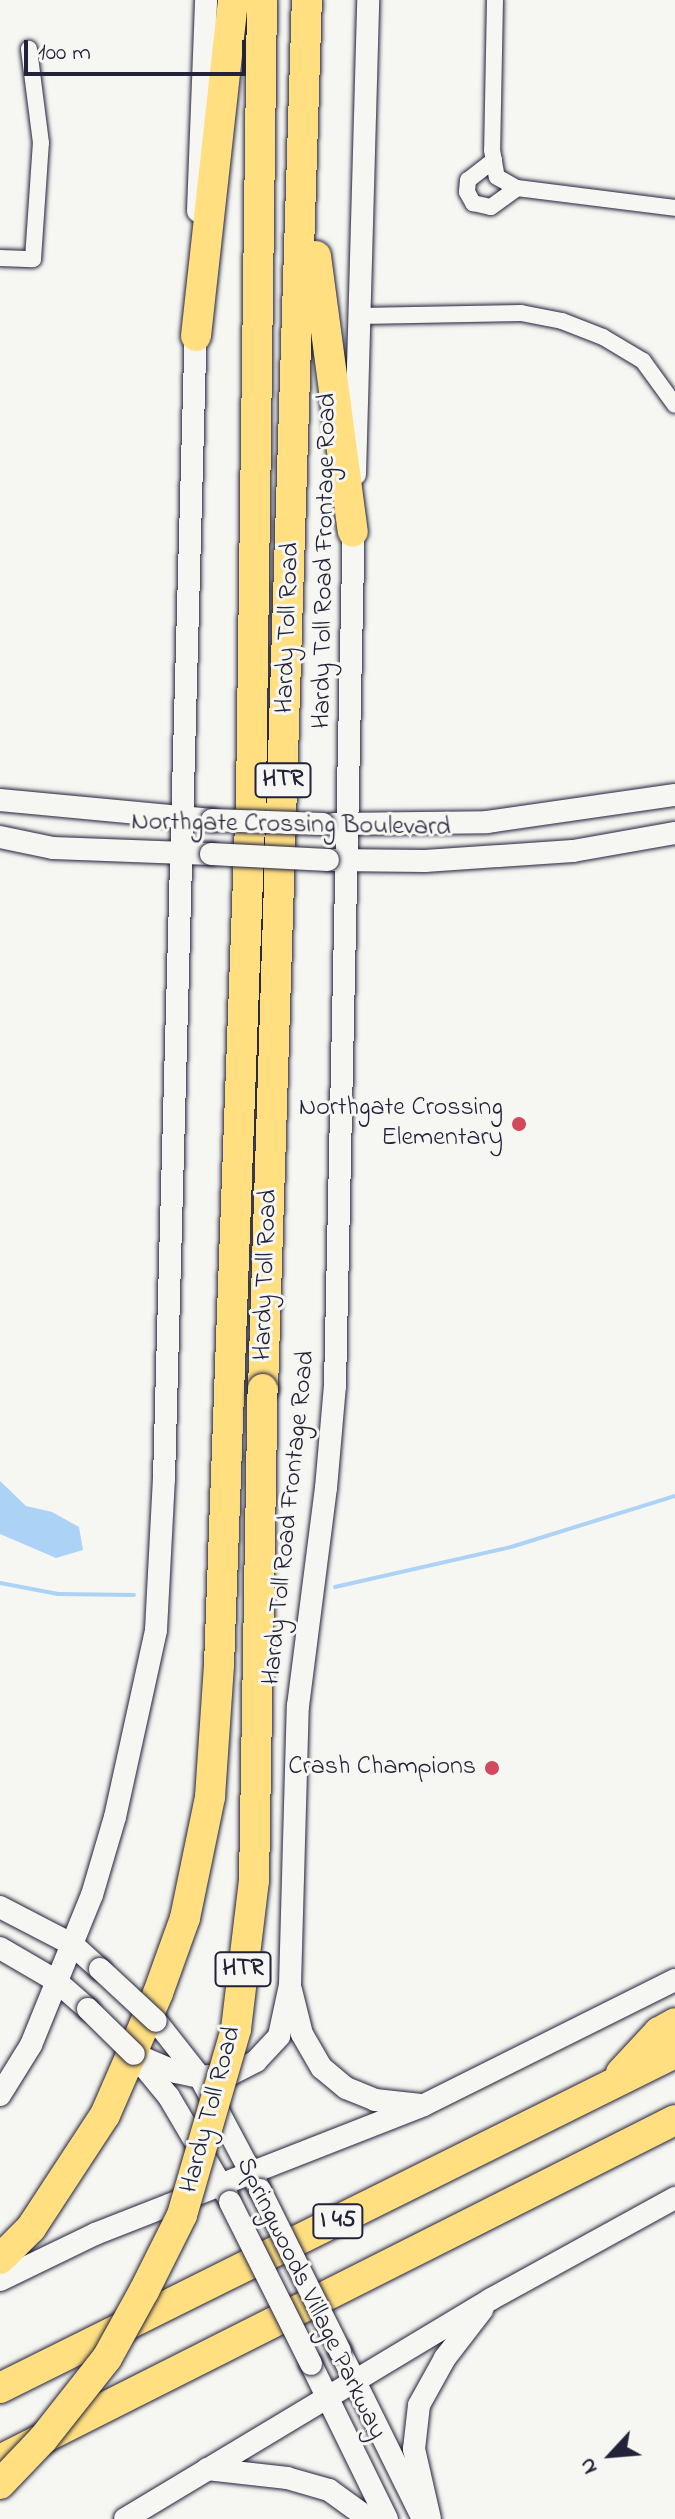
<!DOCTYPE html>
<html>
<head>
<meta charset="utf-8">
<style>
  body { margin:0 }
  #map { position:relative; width:675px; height:2519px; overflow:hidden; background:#f6f6f2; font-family:"Indie Flower",sans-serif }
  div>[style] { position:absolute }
  .water>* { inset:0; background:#acd3f6 }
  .stream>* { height:4px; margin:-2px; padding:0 2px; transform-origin:2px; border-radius:2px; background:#acd3f6 }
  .roads { filter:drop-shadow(0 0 2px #22223b) drop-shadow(0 0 2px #22223b) }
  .street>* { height:16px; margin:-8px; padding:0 8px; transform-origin:8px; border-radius:8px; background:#f6f6f2 }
  .secondary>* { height:22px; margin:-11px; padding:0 11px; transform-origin:11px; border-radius:11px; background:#f6f6f2 }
  .highway>* { height:30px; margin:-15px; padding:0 15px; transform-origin:15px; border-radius:15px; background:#ffdf80 }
  .bridges { filter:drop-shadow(0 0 2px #22223b) drop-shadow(0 0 2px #22223b) }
  .secondary-bridge>* { height:22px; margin:-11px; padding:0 11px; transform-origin:11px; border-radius:11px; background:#f6f6f2 }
  .highway-bridge>* { height:30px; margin:-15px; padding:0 15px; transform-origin:15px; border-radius:15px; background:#ffdf80 }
  .dots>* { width:22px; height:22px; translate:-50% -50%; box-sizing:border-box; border:4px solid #f6f6f2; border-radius:50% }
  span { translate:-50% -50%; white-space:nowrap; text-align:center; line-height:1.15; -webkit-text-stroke:6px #f6f6f2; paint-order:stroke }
  .shield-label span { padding:2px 6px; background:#f6f6f2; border:2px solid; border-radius:6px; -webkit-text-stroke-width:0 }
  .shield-label { font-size:24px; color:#22223b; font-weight:700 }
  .street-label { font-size:26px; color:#22223b }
  .poi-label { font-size:26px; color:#22223b }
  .right { translate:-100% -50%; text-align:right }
  .north { position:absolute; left:571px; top:2415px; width:80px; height:80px; -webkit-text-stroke:6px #f6f6f2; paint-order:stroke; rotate:244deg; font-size:22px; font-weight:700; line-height:32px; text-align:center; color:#22223b }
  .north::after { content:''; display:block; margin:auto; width:28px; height:36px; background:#22223b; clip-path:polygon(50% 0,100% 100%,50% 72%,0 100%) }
  .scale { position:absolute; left:24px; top:40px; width:222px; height:36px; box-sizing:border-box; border:4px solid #22223b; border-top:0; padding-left:10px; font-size:24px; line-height:28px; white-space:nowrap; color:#22223b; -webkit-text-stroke:6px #f6f6f2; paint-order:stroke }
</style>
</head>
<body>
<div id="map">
  <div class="water">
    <i style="clip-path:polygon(0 1481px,26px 1506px,52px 1512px,79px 1527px,83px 1550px,56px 1558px,0 1534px)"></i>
  </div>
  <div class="stream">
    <i style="left:0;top:1583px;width:59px;rotate:10.7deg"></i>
    <i style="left:58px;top:1594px;width:76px;rotate:0.8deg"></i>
    <i style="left:335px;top:1587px;width:180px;rotate:-12.8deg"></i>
    <i style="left:511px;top:1547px;width:172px;rotate:-17.3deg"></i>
  </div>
  <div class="roads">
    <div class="street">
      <i style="left:495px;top:0;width:150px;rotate:91.1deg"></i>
      <i style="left:492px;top:150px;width:27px;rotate:80deg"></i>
      <i style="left:497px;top:177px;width:23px;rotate:29deg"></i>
      <i style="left:517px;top:188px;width:159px;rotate:7.2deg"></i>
      <i style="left:494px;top:160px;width:33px;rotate:142deg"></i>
      <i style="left:468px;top:180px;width:12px;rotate:95deg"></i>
      <i style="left:467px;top:192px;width:13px;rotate:61deg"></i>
      <i style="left:473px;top:203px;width:18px;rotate:13deg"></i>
      <i style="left:491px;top:207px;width:32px;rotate:-36deg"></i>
      <i style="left:0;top:258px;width:33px;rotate:2deg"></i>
      <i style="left:33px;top:259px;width:116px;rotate:-86.1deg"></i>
      <i style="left:41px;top:143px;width:95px;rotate:-97.3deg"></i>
      <i style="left:360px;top:316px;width:161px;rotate:-1.1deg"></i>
      <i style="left:521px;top:313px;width:42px;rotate:11deg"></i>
      <i style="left:562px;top:321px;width:44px;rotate:21.3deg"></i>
      <i style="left:603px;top:337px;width:47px;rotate:31deg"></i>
      <i style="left:643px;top:361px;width:54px;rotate:54deg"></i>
    </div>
    <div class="secondary">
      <i style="left:198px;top:211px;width:211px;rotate:-87.8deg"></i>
      <i style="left:355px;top:474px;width:474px;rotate:-88.4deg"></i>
      <i style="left:0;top:800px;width:213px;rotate:5.4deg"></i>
      <i style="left:334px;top:824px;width:153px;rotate:-0.7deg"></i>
      <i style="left:487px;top:822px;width:190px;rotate:-8.2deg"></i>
      <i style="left:0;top:837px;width:54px;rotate:11.7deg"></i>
      <i style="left:53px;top:848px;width:158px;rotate:2.2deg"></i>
      <i style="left:333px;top:860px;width:92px;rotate:0.6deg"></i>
      <i style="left:425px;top:861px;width:148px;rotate:-3.9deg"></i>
      <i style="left:573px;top:851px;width:104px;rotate:-10deg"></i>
      <i style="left:0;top:1907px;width:82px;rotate:27.5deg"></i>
      <i style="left:73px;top:1945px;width:36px;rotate:42deg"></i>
      <i style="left:0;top:1948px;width:64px;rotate:30.2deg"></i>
      <i style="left:55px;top:1980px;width:44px;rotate:41.3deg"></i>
      <i style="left:291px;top:1990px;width:45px;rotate:76deg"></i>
      <i style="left:302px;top:2034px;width:39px;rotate:60deg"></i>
      <i style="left:322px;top:2068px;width:31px;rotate:40deg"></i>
      <i style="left:346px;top:2088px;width:31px;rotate:22deg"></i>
      <i style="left:375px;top:2100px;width:46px;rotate:6.2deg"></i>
      <i style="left:156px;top:2021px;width:71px;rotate:51.8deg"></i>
      <i style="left:200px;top:2077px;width:123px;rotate:62deg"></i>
      <i style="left:134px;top:2054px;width:46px;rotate:23.2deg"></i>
      <i style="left:176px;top:2072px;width:25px;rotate:12deg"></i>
      <i style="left:200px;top:2077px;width:31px;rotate:-6deg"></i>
      <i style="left:231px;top:2074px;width:28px;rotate:-27deg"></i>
      <i style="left:256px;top:2061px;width:34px;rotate:-47deg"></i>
      <i style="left:279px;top:2036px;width:52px;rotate:-77.8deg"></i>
      <i style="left:290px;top:1985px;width:279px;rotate:-88.4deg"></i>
      <i style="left:298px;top:1706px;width:220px;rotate:-82.7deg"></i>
      <i style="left:326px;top:1488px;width:102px;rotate:-85deg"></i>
      <i style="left:335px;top:1386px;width:870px;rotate:-88.75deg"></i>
      <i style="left:137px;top:2058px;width:50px;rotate:50.6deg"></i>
      <i style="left:169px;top:2097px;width:116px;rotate:59.5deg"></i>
      <i style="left:0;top:2095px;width:59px;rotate:-58.2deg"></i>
      <i style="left:31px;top:2045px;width:162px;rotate:-67.9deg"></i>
      <i style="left:92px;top:1895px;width:81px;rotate:-73.6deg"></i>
      <i style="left:115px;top:1817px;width:191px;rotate:-77.6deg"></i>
      <i style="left:156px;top:1630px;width:151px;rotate:-87deg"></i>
      <i style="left:164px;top:1479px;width:1158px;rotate:-88.42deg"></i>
      <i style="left:0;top:2280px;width:106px;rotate:-25.8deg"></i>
      <i style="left:95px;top:2234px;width:353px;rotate:-21.4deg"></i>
      <i style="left:424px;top:2105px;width:280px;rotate:-26.5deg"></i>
      <i style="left:340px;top:2351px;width:183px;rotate:63.7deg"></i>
      <i style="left:311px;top:2364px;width:173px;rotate:63.9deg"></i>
      <i style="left:207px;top:2469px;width:81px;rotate:6.4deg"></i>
      <i style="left:287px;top:2478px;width:44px;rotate:15.9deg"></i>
      <i style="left:329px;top:2490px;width:49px;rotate:35.9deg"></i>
      <i style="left:125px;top:2519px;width:427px;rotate:-31deg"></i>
      <i style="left:491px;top:2299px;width:210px;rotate:-28.8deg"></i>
      <i style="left:430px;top:2519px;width:72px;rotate:-102.9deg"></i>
      <i style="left:414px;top:2449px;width:44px;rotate:-83.5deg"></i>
      <i style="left:419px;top:2405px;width:54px;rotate:-61deg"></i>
      <i style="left:445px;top:2358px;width:61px;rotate:-52.4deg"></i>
    </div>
    <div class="highway">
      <i style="left:316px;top:256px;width:278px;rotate:82.4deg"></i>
      <i style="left:196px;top:336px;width:338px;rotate:-83.7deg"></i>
      <i style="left:263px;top:1389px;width:1390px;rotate:-88.19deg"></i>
      <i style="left:621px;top:2073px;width:56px;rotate:-47.2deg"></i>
      <i style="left:659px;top:2032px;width:18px;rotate:-29deg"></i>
      <i style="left:0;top:2259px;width:44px;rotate:-45deg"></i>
      <i style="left:31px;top:2228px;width:135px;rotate:-56.8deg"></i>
      <i style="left:105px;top:2115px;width:133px;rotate:-66.5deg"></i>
      <i style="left:158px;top:1993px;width:80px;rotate:-70.2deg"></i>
      <i style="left:185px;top:1918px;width:124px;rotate:-78.3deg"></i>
      <i style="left:210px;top:1797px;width:132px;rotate:-86.1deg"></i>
      <i style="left:219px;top:1665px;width:868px;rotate:-87.89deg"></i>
      <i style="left:251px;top:798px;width:798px;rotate:-89.21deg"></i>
      <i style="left:0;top:2388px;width:754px;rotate:-26.4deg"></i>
      <i style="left:0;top:2460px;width:756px;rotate:-26.73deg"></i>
    </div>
  </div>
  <div class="bridges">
    <div class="secondary-bridge">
      <i style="left:212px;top:820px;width:111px;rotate:2.1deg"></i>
      <i style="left:211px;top:854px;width:117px;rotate:2.9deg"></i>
      <i style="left:100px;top:1969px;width:76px;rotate:42.9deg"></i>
      <i style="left:88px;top:2009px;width:64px;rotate:44.4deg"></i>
      <i style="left:260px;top:2190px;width:180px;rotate:63.6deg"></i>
      <i style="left:230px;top:2202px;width:181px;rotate:63.4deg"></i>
    </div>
    <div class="highway-bridge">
      <i style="left:0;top:2484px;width:62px;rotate:-46.3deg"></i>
      <i style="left:43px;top:2439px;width:103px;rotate:-51.7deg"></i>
      <i style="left:107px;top:2358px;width:77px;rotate:-61.1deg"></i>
      <i style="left:144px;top:2291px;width:85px;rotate:-63.4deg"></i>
      <i style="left:182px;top:2215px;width:194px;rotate:-73.8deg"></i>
      <i style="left:236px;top:2029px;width:149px;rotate:-83.1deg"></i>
      <i style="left:254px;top:1881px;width:492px;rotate:-89deg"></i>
    </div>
  </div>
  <div class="dots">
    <i style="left:519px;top:1124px;background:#d1495b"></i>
    <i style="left:492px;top:1768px;background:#d1495b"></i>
  </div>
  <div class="shield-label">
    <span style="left:283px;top:780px">HTR</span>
    <span style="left:243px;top:1969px">HTR</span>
    <span style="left:338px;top:2221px">I 45</span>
  </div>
  <div class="street-label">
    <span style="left:326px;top:561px;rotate:-89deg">Hardy Toll Road Frontage Road</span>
    <span style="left:289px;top:628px;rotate:-88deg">Hardy Toll Road</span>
    <span style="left:291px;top:826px;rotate:1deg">Northgate Crossing Boulevard</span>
    <span style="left:267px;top:1275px;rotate:-88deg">Hardy Toll Road</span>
    <span style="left:290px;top:1518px;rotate:-84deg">Hardy Toll Road Frontage Road</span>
    <span style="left:212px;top:2110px;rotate:-75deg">Hardy Toll Road</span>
    <span style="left:310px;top:2299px;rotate:64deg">Springwoods Village Parkway</span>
  </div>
  <div class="poi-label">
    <span class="right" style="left:503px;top:1124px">Northgate Crossing<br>Elementary</span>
    <span class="right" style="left:476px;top:1768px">Crash Champions</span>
  </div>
  <div class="north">N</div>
  <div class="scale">100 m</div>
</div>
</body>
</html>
